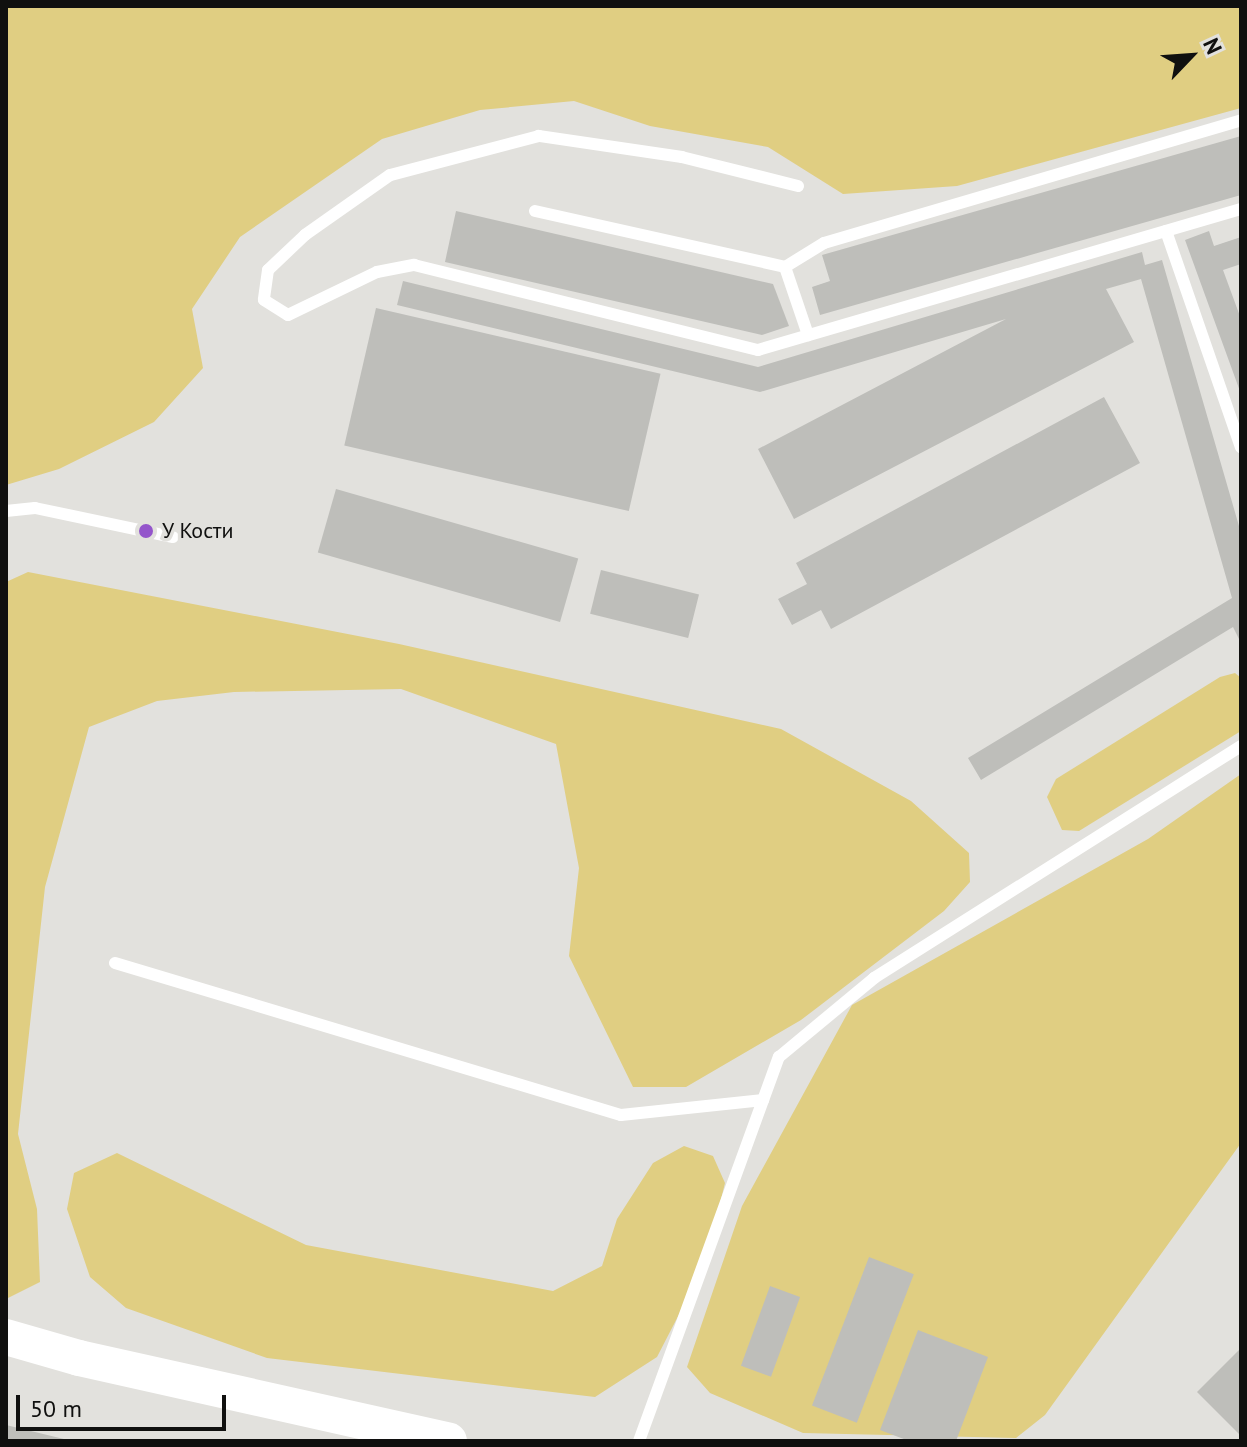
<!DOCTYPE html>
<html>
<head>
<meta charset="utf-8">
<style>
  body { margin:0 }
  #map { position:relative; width:1247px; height:1447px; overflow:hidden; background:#e2e1dd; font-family:"PT Sans",sans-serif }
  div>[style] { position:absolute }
  .green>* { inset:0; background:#e0ce82 }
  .building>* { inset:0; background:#bebeba; transform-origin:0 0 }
  .lane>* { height:12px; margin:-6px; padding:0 6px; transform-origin:6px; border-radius:6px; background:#fff }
  .secondary>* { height:36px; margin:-18px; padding:0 18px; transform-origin:18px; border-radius:18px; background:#fff }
  .dots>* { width:22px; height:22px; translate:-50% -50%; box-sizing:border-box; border:4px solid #e2e1dd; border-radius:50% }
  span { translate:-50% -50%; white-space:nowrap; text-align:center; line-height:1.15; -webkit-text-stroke:7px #e2e1dd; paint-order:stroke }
  .poi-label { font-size:22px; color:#10100f }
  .left { translate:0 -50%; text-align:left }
  .frame { position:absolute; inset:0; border:8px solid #10100f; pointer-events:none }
  .north { position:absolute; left:1151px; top:16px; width:80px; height:80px; -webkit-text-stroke:6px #e2e1dd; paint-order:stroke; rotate:65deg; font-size:22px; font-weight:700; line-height:32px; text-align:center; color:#10100f }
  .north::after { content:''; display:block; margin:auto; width:28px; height:36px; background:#10100f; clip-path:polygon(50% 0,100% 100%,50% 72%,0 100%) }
  .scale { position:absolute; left:16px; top:1395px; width:210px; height:36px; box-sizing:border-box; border:4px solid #10100f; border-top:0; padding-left:10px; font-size:24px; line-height:28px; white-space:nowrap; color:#10100f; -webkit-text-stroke:6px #e2e1dd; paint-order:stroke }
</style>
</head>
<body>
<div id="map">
  <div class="green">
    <i style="clip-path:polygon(6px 6px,1241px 6px,1241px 108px,957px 186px,843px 194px,768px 147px,650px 126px,574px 101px,480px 110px,382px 139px,240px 237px,192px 309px,203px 368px,154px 422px,59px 469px,6px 485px)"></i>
    <i style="clip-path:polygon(28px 572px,399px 644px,781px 729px,911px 801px,969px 853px,970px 882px,944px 911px,801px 1020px,686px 1087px,633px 1087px,569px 956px,579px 868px,556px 744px,401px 689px,234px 692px,157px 701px,89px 727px,45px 887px,18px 1134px,37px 1209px,40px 1282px,6px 1299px,6px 582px)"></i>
    <i style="clip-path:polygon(1235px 673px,1241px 678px,1241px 731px,1079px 831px,1062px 830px,1047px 797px,1056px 779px,1220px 677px)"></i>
    <i style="clip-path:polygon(1241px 774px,1241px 1143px,1045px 1415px,1016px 1438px,803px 1433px,710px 1393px,687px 1367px,742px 1206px,852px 1005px,1148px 839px)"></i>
    <i style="clip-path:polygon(684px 1146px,713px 1156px,725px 1183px,705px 1264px,657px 1357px,595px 1397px,267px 1358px,126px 1308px,90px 1277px,67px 1209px,74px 1173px,117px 1153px,306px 1245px,553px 1291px,602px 1266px,617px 1219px,653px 1163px)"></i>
  </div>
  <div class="building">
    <i style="clip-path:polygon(1241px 136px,1241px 195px,820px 315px,812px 287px,830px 281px,822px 255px)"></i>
    <i style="clip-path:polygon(456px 211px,773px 284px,789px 326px,762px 335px,445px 262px)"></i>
    <i style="clip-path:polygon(1209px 231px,1214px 246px,1241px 237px,1241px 264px,1223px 270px,1241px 319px,1241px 394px,1185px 240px)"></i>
    <i style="clip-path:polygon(1142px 252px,1145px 265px,1162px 260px,1241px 533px,1241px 643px,1233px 627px,981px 780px,968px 758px,1232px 598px,1141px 279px,1106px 289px,1134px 342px,794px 519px,758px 449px,1006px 319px,760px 392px,397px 305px,403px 281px,758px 367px)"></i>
    <i style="left:376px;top:308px;width:292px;height:141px;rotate:13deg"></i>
    <i style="clip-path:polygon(1104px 397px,1140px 463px,831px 629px,821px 610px,792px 625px,778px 599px,807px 584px,796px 563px)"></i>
    <i style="left:336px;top:489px;width:252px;height:66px;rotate:16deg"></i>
    <i style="left:601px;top:570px;width:101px;height:45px;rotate:14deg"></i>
    <i style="left:869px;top:1257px;width:48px;height:159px;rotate:21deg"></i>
    <i style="left:770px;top:1286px;width:32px;height:85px;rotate:20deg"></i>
    <i style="clip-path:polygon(918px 1330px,988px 1357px,956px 1441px,909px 1441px,880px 1430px)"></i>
    <i style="clip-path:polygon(1241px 1348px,1241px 1436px,1197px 1392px)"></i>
    <i style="clip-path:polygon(6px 1425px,68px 1440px,68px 1441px,6px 1441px)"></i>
  </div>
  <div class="lane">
    <i style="left:798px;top:186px;width:120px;rotate:-166deg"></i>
    <i style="left:682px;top:157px;width:145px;rotate:-171.6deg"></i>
    <i style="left:539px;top:136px;width:154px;rotate:165.3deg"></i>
    <i style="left:390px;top:175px;width:104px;rotate:144.8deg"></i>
    <i style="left:305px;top:235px;width:51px;rotate:136.6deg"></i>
    <i style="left:268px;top:270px;width:30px;rotate:98deg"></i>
    <i style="left:264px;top:300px;width:28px;rotate:32deg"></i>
    <i style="left:288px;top:315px;width:99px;rotate:-25.8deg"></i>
    <i style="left:377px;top:272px;width:38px;rotate:-11deg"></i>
    <i style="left:414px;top:265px;width:354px;rotate:13.9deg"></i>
    <i style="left:758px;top:350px;width:503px;rotate:-16.27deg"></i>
    <i style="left:535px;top:211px;width:256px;rotate:12.6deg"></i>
    <i style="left:785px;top:267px;width:72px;rotate:71.3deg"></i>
    <i style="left:1166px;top:231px;width:229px;rotate:70.9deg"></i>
    <i style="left:785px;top:267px;width:46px;rotate:-31.6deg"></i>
    <i style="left:824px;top:243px;width:435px;rotate:-16.4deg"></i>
    <i style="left:6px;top:511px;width:29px;rotate:-6deg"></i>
    <i style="left:35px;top:508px;width:141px;rotate:11.9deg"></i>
    <i style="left:115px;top:963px;width:528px;rotate:16.72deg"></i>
    <i style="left:621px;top:1115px;width:143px;rotate:-6deg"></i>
    <i style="left:639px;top:1441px;width:409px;rotate:-70deg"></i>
    <i style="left:779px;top:1057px;width:124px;rotate:-39.7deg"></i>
    <i style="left:874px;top:978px;width:434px;rotate:-32.3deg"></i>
  </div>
  <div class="secondary">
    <i style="left:6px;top:1337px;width:76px;rotate:16deg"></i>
    <i style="left:79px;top:1358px;width:379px;rotate:12.6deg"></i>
  </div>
  <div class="dots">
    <i style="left:146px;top:531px;background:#9455cb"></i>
  </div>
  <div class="poi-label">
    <span class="left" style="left:162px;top:531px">У Кости</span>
  </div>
  <div class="frame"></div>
  <div class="north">N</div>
  <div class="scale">50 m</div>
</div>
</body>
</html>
